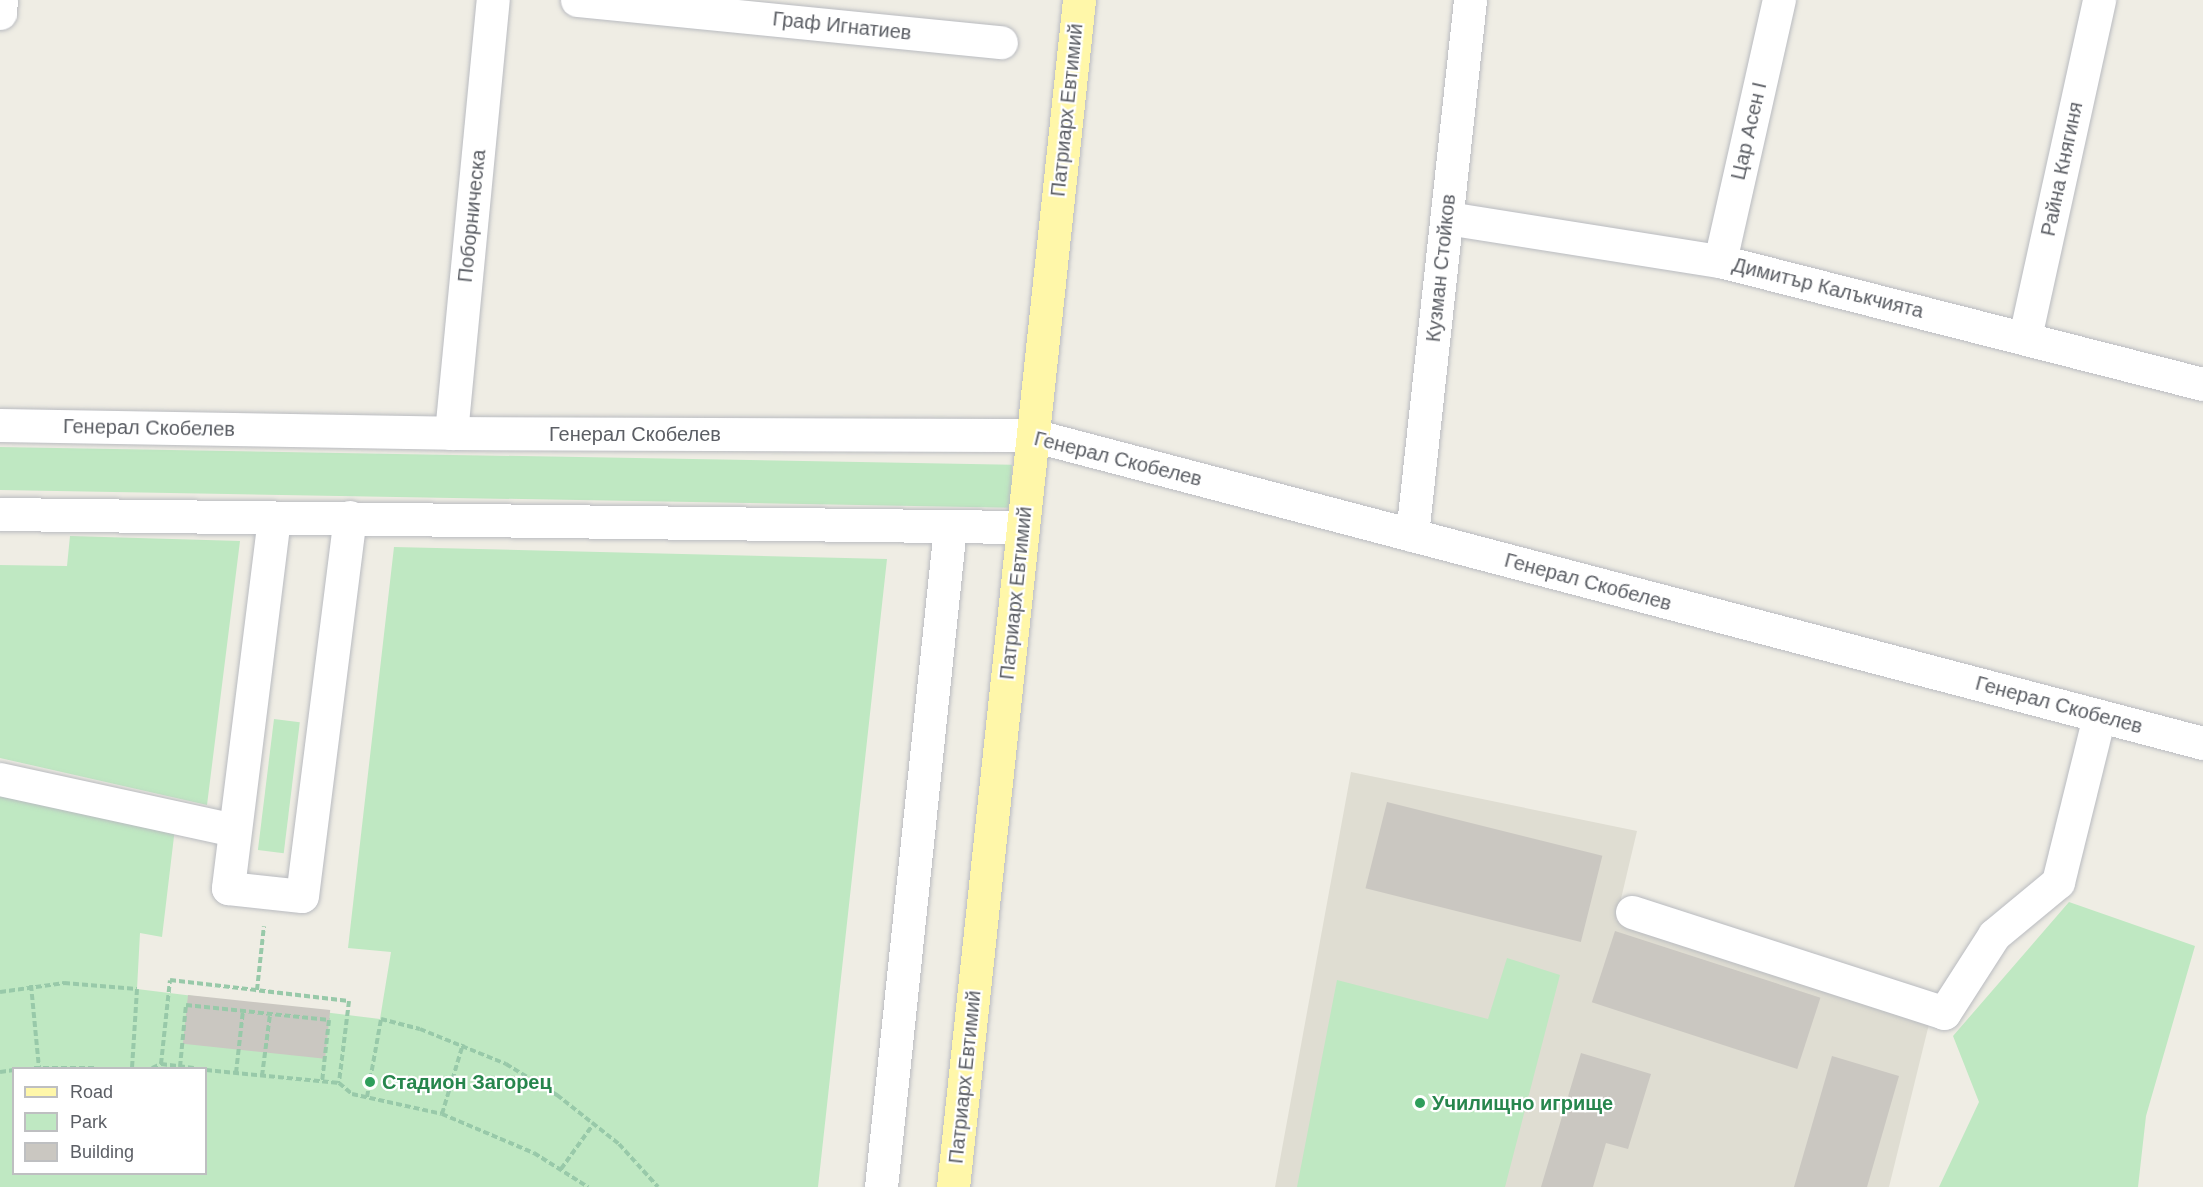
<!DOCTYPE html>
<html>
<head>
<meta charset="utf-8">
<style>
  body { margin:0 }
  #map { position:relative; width:2203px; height:1187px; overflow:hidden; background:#efede4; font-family:Arial,sans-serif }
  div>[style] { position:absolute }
  .education>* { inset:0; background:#dfddd2 }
  .green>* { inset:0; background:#bfe8c2; transform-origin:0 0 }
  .building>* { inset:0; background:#cac7c1; transform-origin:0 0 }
  .path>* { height:4px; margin-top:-2px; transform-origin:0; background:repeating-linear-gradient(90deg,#98c9a9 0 6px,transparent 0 9px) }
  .roads { filter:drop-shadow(0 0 2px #b9bbc0) drop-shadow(0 0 2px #b9bbc0) }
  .minor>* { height:33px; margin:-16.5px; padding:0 16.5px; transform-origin:16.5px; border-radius:16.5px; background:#fff }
  .major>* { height:33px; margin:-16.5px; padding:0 16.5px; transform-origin:16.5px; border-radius:16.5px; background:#fff7a9 }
  .dots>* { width:16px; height:16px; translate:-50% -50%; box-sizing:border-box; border:3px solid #fff; border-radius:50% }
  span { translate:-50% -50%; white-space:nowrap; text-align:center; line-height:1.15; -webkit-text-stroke:4.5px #fff; paint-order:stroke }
  .street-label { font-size:20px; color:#5c5f65 }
  .leisure-label { font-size:20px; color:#27864d; font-weight:700 }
  .left { translate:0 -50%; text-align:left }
  .legend { position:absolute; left:12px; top:1067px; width:195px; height:108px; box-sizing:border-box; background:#fff; border:2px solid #bebfc1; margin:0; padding:8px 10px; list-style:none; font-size:18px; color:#5c5f65 }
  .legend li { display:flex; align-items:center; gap:12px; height:30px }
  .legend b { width:30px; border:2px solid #bebfc1 }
</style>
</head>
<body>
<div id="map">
  <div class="education">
    <i style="clip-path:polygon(1351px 772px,1637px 831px,1616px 920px,1929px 1024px,1889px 1187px,1275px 1187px)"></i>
  </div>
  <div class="green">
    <i style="left:0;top:447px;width:1012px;height:43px;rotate:1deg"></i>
    <i style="clip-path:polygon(70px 536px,240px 541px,207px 805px,0 758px,0 565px,67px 566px)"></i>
    <i style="clip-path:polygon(evenodd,394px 547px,887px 559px,818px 1187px,0 1187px,0 792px,175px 828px,162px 937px,140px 933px,137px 989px,380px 1019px,391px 952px,348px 948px,394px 547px,14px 1068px,206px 1068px,206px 1174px,14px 1174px,14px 1068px)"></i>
    <i style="left:274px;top:719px;width:26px;height:132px;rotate:7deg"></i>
    <i style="clip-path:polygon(2069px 902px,2195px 946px,2146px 1116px,2138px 1187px,1939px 1187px,1979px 1102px,1953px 1036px)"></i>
    <i style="clip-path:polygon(1507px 958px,1560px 975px,1505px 1187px,1297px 1187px,1337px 980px,1488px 1019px)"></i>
  </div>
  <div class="building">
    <i style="left:1387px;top:802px;width:222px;height:89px;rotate:14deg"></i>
    <i style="left:1615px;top:931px;width:216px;height:75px;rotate:18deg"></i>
    <i style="left:188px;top:995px;width:143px;height:49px;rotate:6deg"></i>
    <i style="clip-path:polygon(1581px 1053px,1651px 1074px,1628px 1149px,1606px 1143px,1593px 1187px,1541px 1187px)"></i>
    <i style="clip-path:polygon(1832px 1056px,1899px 1076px,1867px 1187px,1794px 1187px)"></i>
  </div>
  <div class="path">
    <i style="left:31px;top:985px;width:83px;rotate:84.5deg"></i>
    <i style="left:257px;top:990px;width:64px;rotate:-83.8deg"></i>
    <i style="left:0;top:992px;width:65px;rotate:-8deg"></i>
    <i style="left:64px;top:983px;width:73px;rotate:4.7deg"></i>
    <i style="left:137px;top:989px;width:79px;rotate:93.6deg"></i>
    <i style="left:161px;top:1064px;width:84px;rotate:-83.9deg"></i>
    <i style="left:170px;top:980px;width:180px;rotate:6.7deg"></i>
    <i style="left:349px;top:1001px;width:83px;rotate:97deg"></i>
    <i style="left:180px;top:1067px;width:62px;rotate:-84.5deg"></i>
    <i style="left:186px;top:1005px;width:144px;rotate:6deg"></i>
    <i style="left:329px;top:1020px;width:62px;rotate:96.4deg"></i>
    <i style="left:34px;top:1068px;width:60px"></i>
    <i style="left:152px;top:1068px;width:10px;rotate:-24deg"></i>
    <i style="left:161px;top:1064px;width:33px;rotate:7deg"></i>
    <i style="left:206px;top:1070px;width:134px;rotate:5.6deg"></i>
    <i style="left:339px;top:1083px;width:17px;rotate:40deg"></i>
    <i style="left:352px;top:1094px;width:92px;rotate:12.5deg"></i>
    <i style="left:442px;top:1114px;width:100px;rotate:23deg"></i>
    <i style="left:534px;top:1153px;width:64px;rotate:32.2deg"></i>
    <i style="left:0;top:1072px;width:14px;rotate:-8deg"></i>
    <i style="left:236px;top:1073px;width:62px;rotate:-83.6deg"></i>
    <i style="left:262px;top:1076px;width:63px;rotate:-82.6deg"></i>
    <i style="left:367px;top:1097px;width:79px;rotate:-79.8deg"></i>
    <i style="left:381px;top:1019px;width:40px;rotate:14.4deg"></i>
    <i style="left:420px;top:1029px;width:93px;rotate:22.1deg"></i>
    <i style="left:506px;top:1064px;width:60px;rotate:31.3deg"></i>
    <i style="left:557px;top:1095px;width:79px;rotate:38.3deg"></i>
    <i style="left:619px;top:1144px;width:58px;rotate:47.8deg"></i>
    <i style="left:442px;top:1114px;width:73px;rotate:-73.3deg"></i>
    <i style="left:561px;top:1169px;width:57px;rotate:-54.3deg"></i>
  </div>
  <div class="roads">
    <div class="minor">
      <i style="left:577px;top:0;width:426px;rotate:5.7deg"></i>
      <i style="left:0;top:13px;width:13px;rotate:-86deg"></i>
      <i style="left:1447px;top:218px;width:276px;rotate:9deg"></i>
      <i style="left:1720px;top:261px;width:498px;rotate:14.3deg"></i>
      <i style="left:1720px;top:261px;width:268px;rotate:-77.3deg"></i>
      <i style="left:2025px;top:337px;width:345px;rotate:-77.6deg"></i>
      <i style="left:0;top:425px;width:451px;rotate:1deg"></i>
      <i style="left:451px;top:433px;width:581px;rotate:0.2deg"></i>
      <i style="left:1032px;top:435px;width:1211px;rotate:14.74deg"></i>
      <i style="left:451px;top:433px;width:435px;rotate:-84.5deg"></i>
      <i style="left:0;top:514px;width:1022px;rotate:0.73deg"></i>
      <i style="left:274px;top:518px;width:373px;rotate:97.1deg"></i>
      <i style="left:228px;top:888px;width:74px;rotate:6.2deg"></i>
      <i style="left:302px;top:896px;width:382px;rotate:-82.8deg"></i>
      <i style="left:1412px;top:535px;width:538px;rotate:-83.81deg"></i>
      <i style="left:0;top:779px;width:239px;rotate:12.3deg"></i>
      <i style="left:1632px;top:912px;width:328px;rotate:17.9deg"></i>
      <i style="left:1944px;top:1013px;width:93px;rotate:-57.3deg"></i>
      <i style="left:1994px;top:935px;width:83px;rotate:-39.6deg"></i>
      <i style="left:2058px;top:882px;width:171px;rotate:-76.1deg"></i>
      <i style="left:881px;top:1187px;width:664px;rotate:-84.03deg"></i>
    </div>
    <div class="major">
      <i style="left:953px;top:1187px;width:1194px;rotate:-83.94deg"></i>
    </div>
  </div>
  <div class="dots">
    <i style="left:370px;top:1082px;background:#2e9e5b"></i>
    <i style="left:1420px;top:1103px;background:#2e9e5b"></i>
  </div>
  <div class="street-label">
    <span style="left:842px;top:26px;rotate:6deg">Граф Игнатиев</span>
    <span style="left:1067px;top:110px;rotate:-84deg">Патриарх Евтимий</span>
    <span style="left:1749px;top:131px;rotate:-77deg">Цар Асен I</span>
    <span style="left:2062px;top:169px;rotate:-78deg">Райна Княгиня</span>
    <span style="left:472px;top:216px;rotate:-84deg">Поборническа</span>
    <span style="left:1441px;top:268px;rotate:-84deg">Кузман Стойков</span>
    <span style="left:1828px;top:288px;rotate:14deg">Димитър Калъкчията</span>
    <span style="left:149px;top:428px;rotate:1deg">Генерал Скобелев</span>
    <span style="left:635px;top:434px">Генерал Скобелев</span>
    <span style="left:1118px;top:459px;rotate:14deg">Генерал Скобелев</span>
    <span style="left:1588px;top:582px;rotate:15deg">Генерал Скобелев</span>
    <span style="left:1016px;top:593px;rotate:-84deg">Патриарх Евтимий</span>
    <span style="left:2059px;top:705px;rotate:15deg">Генерал Скобелев</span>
    <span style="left:965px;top:1077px;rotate:-84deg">Патриарх Евтимий</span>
  </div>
  <div class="leisure-label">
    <span class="left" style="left:382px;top:1082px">Стадион Загорец</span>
    <span class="left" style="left:1432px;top:1103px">Училищно игрище</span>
  </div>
  <ul class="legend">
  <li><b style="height:8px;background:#fff7a9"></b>Road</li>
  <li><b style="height:16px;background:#bfe8c2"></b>Park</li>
  <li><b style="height:16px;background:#cac7c1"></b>Building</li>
  </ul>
</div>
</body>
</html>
